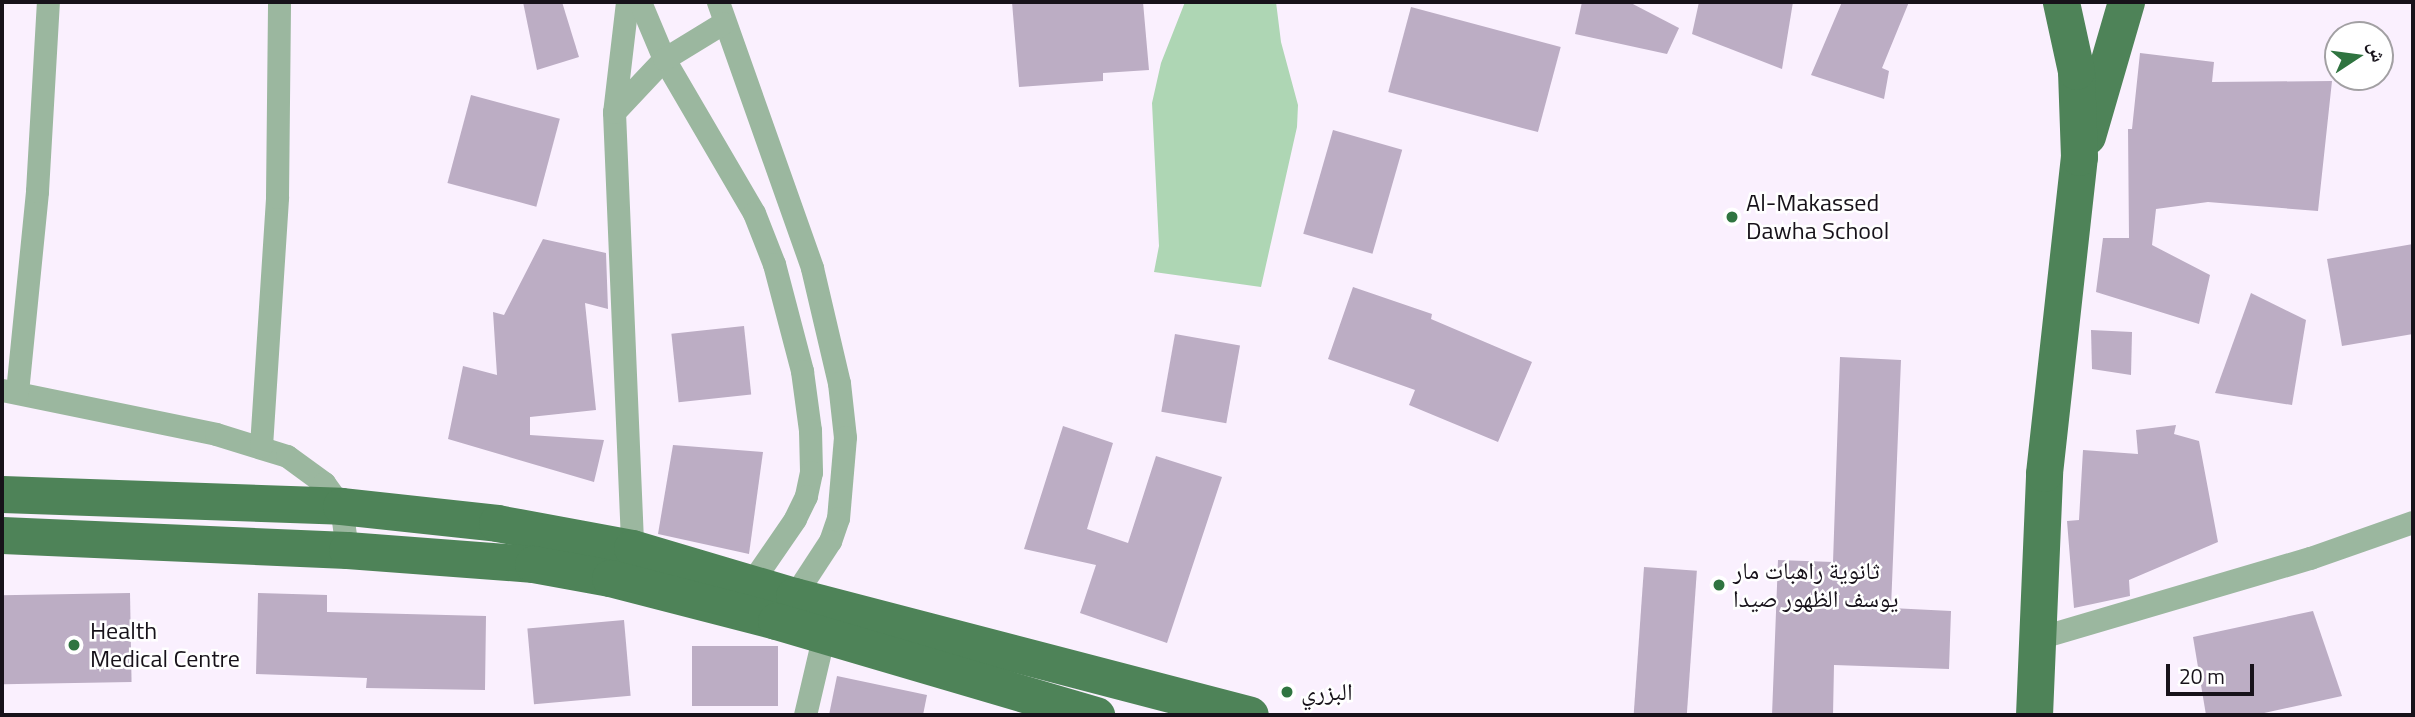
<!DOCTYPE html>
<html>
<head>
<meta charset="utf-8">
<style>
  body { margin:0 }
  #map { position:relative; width:2415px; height:717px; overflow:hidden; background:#faf0fe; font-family:"Titillium Web","Noto Naskh Arabic",sans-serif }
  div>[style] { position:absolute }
  .green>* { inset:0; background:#aed6b4 }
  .building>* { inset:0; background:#bcadc4; transform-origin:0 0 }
  .street>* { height:23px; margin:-11.5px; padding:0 11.5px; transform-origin:11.5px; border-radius:11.5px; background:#9bb79f }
  .primary>* { height:37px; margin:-18.5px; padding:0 18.5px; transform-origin:18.5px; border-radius:18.5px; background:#4e8358 }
  .dots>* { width:19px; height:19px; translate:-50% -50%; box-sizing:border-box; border:4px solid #fff; border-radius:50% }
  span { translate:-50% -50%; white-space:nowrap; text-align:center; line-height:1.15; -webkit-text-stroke:5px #fff; paint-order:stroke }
  .poi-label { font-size:24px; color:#17121a }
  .left { translate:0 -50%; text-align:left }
  .frame { position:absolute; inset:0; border:4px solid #17121a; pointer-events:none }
  .north { position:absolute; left:2324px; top:21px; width:70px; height:70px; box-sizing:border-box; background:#fff; border:2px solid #a2a0a3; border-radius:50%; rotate:77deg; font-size:19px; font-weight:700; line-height:28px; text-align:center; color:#17121a }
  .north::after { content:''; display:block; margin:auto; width:24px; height:32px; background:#2f7440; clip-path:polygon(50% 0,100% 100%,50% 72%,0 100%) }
  .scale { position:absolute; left:2166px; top:664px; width:88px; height:32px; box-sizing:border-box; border:4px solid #17121a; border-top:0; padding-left:9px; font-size:21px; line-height:24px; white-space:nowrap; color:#17121a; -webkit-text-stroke:5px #fff; paint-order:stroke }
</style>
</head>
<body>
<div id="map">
  <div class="green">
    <i style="clip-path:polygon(1185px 2px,1276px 2px,1281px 42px,1298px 105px,1297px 127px,1261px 287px,1154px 272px,1159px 246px,1152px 103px,1161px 63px)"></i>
  </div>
  <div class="building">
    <i style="clip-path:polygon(523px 2px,562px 2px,579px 57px,537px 70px)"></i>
    <i style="clip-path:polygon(1012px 2px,1143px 2px,1149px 70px,1103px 73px,1103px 81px,1019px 87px)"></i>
    <i style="clip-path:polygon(1582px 2px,1629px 2px,1679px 28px,1667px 54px,1575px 34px)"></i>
    <i style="clip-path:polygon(1699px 2px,1793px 2px,1782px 69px,1692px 34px)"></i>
    <i style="clip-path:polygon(1842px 2px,1909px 2px,1882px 68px,1889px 71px,1884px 99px,1811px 75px)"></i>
    <i style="left:1411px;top:7px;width:155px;height:88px;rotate:15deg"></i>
    <i style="clip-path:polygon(2140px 53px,2214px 62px,2212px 82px,2332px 81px,2318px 211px,2208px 202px,2156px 209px,2152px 245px,2210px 275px,2199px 324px,2096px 292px,2103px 238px,2129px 238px,2128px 129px,2132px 129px)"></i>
    <i style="left:471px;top:95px;width:92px;height:91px;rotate:15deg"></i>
    <i style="left:1333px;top:130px;width:72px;height:108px;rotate:16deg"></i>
    <i style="clip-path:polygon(543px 239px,606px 253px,608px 309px,585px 303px,596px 410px,530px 417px,530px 435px,604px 440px,594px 482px,448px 439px,463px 366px,497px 375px,493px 312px,504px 315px)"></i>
    <i style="clip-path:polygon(2413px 244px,2413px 334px,2342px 346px,2327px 259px)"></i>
    <i style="clip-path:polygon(1353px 287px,1432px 314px,1431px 319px,1532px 362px,1498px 442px,1409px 405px,1415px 390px,1328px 359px)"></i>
    <i style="clip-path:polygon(2251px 293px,2306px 320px,2292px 405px,2215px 393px)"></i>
    <i style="left:744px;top:326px;width:69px;height:73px;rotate:84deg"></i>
    <i style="clip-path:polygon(2091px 330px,2132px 332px,2131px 375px,2092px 369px)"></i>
    <i style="left:1175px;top:334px;width:66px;height:79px;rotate:10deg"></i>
    <i style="clip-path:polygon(1840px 357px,1901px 360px,1891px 608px,1951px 611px,1949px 669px,1834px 665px,1833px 715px,1772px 715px,1778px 560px,1833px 562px)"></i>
    <i style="clip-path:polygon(2176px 425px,2174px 434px,2199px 441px,2218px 542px,2129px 580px,2130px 596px,2074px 608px,2067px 521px,2079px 520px,2083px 450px,2138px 454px,2136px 430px)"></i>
    <i style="clip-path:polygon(1063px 426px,1113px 443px,1087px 529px,1128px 543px,1156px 456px,1222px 477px,1167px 643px,1080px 613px,1096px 565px,1024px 549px)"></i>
    <i style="clip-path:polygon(673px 445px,763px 452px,749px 554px,658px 534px)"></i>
    <i style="left:1644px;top:567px;width:53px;height:149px;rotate:4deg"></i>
    <i style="left:130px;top:593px;width:89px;height:128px;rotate:89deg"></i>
    <i style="clip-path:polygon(258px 593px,327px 595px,327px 612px,486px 616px,485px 690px,366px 688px,367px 678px,256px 674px)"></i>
    <i style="clip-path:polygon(2313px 611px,2342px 696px,2255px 715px,2206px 715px,2193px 637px)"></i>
    <i style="left:624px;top:620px;width:76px;height:97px;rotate:85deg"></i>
    <i style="left:692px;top:646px;width:86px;height:60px"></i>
    <i style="clip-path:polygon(837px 676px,927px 695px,923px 715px,829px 715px)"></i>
  </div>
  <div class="street">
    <i style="left:627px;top:2px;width:111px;rotate:96.7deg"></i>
    <i style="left:614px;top:112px;width:436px;rotate:87.6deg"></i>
    <i style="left:640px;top:2px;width:62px;rotate:67.2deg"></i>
    <i style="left:664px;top:59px;width:178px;rotate:59.7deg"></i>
    <i style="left:754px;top:213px;width:55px;rotate:68.6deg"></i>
    <i style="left:774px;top:264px;width:111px;rotate:75.3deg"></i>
    <i style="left:802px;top:371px;width:60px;rotate:82.3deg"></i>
    <i style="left:810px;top:430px;width:42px;rotate:88.6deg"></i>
    <i style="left:811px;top:472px;width:25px;rotate:102deg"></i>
    <i style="left:806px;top:496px;width:25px;rotate:116deg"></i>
    <i style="left:795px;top:519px;width:78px;rotate:124.5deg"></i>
    <i style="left:718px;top:2px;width:282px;rotate:70.5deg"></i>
    <i style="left:812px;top:268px;width:118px;rotate:76.8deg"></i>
    <i style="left:839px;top:383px;width:54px;rotate:83.7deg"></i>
    <i style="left:845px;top:437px;width:81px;rotate:94.9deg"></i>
    <i style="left:838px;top:518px;width:24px;rotate:109deg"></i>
    <i style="left:830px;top:541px;width:66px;rotate:123.2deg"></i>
    <i style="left:614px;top:112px;width:73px;rotate:-46.7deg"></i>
    <i style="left:664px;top:59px;width:69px;rotate:-31.4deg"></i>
    <i style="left:2px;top:390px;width:218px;rotate:11.6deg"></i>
    <i style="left:216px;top:434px;width:74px;rotate:17.2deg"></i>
    <i style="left:287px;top:456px;width:46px;rotate:36.1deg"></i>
    <i style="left:324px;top:483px;width:29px;rotate:54deg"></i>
    <i style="left:341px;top:506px;width:44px;rotate:82.2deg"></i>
    <i style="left:17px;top:392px;width:202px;rotate:-84.3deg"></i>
    <i style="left:37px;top:191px;width:189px;rotate:-86.7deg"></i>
    <i style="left:261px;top:446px;width:250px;rotate:-86.3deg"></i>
    <i style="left:277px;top:197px;width:195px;rotate:-89.4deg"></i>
    <i style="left:2038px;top:638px;width:284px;rotate:-16.4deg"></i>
    <i style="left:2310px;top:558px;width:109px;rotate:-19.3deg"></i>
    <i style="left:805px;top:715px;width:83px;rotate:-76.8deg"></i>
  </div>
  <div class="primary">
    <i style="left:2087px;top:136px;width:140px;rotate:-73.8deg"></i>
    <i style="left:2px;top:494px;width:339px;rotate:2deg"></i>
    <i style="left:341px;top:506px;width:157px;rotate:6.2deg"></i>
    <i style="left:497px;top:523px;width:137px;rotate:10.5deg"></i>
    <i style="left:632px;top:548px;width:169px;rotate:16.5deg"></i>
    <i style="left:794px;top:596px;width:471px;rotate:14.6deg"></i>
    <i style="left:2px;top:535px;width:345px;rotate:2.5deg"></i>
    <i style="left:347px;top:550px;width:187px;rotate:4.3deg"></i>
    <i style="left:533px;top:564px;width:78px;rotate:10.3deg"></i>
    <i style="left:610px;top:578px;width:171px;rotate:14.5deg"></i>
    <i style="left:776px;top:621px;width:334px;rotate:16.4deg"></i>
    <i style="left:2034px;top:715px;width:242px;rotate:-87.6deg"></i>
    <i style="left:2044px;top:473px;width:318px;rotate:-83.7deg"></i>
    <i style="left:2079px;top:157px;width:86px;rotate:-92deg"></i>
    <i style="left:2076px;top:71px;width:71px;rotate:-102.3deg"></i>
  </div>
  <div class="dots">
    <i style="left:1732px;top:217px;background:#2f7440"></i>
    <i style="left:1719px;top:585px;background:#2f7440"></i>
    <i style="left:74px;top:645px;background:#2f7440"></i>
    <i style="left:1287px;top:692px;background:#2f7440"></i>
  </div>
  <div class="poi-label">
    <span class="left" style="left:1746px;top:217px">Al-Makassed<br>Dawha School</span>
    <span class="left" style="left:1733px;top:585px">ثانوية راهبات مار<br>يوسف الظهور صيدا</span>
    <span class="left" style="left:90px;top:645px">Health<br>Medical Centre</span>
    <span class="left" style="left:1301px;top:692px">البزري</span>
  </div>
  <div class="frame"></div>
  <div class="north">ش</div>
  <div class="scale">20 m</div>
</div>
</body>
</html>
